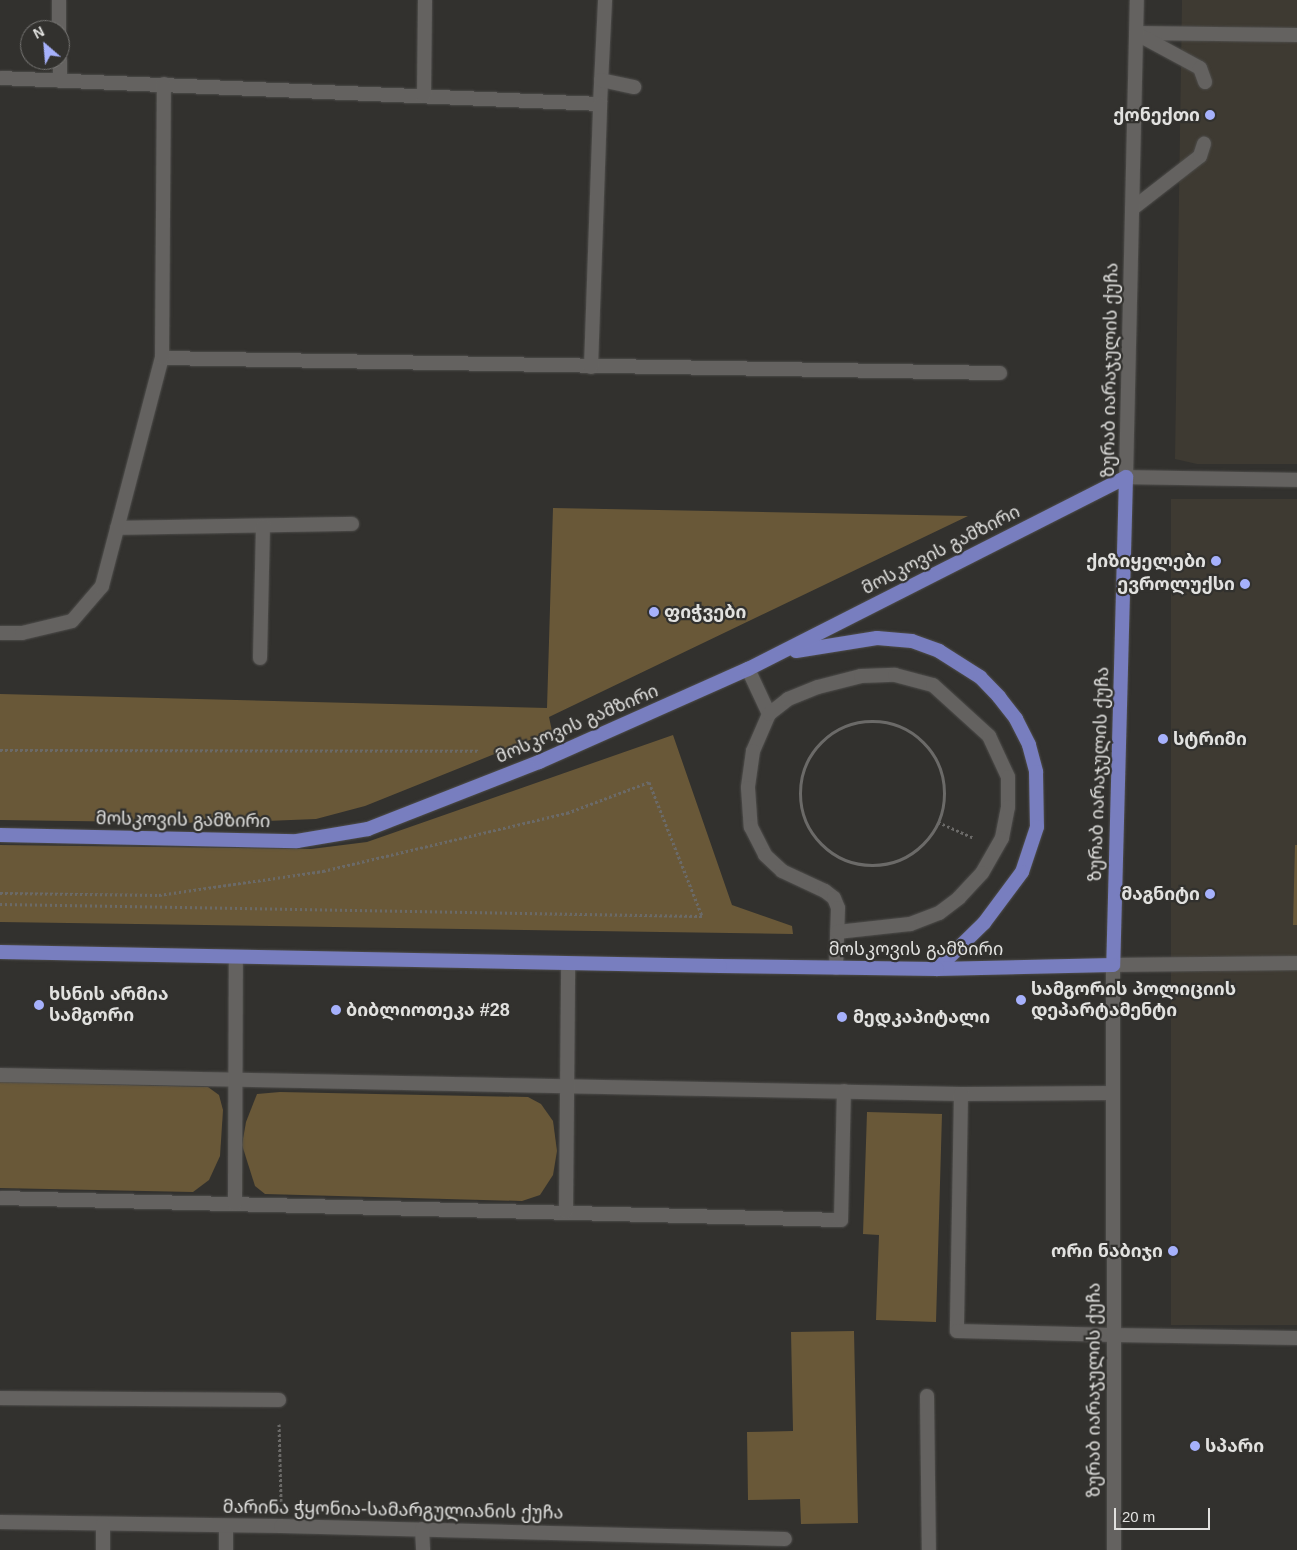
<!DOCTYPE html>
<html>
<head>
<meta charset="utf-8">
<style>
  body { margin:0 }
  #map { position:relative; width:1297px; height:1550px; overflow:hidden; background:#32312e; font-family:Helvetica,"Noto Sans Georgian",sans-serif }
  div>[style] { position:absolute }
  .built>* { inset:0; background:#3e3a32; transform-origin:0 0 }
  .green>* { inset:0; background:#695838 }
  .path>* { height:3px; margin-top:-1.5px; transform-origin:0; background:repeating-linear-gradient(90deg,#6b6a68 0 2.5px,transparent 0 5px) }
  .path>.ring { margin:-1.5px; padding:0; box-sizing:content-box; background:none; border:3px solid #6b6a68; border-radius:50% }
  .roads { filter:drop-shadow(0 0 1px #4e4d4b) drop-shadow(0 0 1px #4e4d4b) }
  .service>* { height:14px; margin:-7px; padding:0 7px; transform-origin:7px; border-radius:7px; background:#646260 }
  .minor>* { height:14px; margin:-7px; padding:0 7px; transform-origin:7px; border-radius:7px; background:#646260 }
  .tertiary>* { height:14px; margin:-7px; padding:0 7px; transform-origin:7px; border-radius:7px; background:#646260 }
  .secondary>* { height:14px; margin:-7px; padding:0 7px; transform-origin:7px; border-radius:7px; background:#646260 }
  .primary>* { height:14px; margin:-7px; padding:0 7px; transform-origin:7px; border-radius:7px; background:#787ebf }
  .dots>* { width:14px; height:14px; translate:-50% -50%; box-sizing:border-box; border:2px solid #32312e; border-radius:50% }
  span { translate:-50% -50%; white-space:nowrap; text-align:center; line-height:1.15; -webkit-text-stroke:4.5px #32312e; paint-order:stroke }
  .poi-label { font-size:18px; color:#e1e1df; font-weight:700 }
  .right { translate:-100% -50%; text-align:right }
  .left { translate:0 -50%; text-align:left }
  .street-label { font-size:18px; color:#e1e1df }
  .north { position:absolute; left:20px; top:20px; width:50px; height:50px; box-sizing:border-box; background:#32312e; border:1px solid #787775; border-radius:50%; rotate:333deg; font-size:14px; font-weight:700; line-height:20px; text-align:center; color:#e1e1df }
  .north::after { content:''; display:block; margin:auto; width:18px; height:22px; background:#a6b1fc; clip-path:polygon(50% 0,100% 100%,50% 72%,0 100%) }
  .scale { position:absolute; left:1114px; top:1508px; width:96px; height:22px; box-sizing:border-box; border:2px solid #e1e1df; border-top:0; padding-left:6px; font-size:15px; line-height:18px; white-space:nowrap; color:#e1e1df; -webkit-text-stroke:4px #32312e; paint-order:stroke }
</style>
</head>
<body>
<div id="map">
  <div class="built">
    <i style="clip-path:polygon(1182px 0,1297px 0,1297px 464px,1197px 464px,1175px 459px)"></i>
    <i style="left:1171px;top:499px;width:126px;height:826px"></i>
  </div>
  <div class="green">
    <i style="clip-path:polygon(553px 508px,968px 516px,549px 717px,552px 731px,365px 806px,316px 819px,216px 823px,0 820px,0 694px,547px 708px)"></i>
    <i style="clip-path:polygon(673px 735px,732px 905px,792px 926px,793px 934px,0 922px,0 845px,311px 849px,367px 842px)"></i>
    <i style="clip-path:polygon(1295px 845px,1297px 845px,1297px 925px,1293px 925px)"></i>
    <i style="clip-path:polygon(0 1082px,208px 1087px,219px 1095px,223px 1110px,220px 1156px,209px 1180px,193px 1192px,0 1188px)"></i>
    <i style="clip-path:polygon(280px 1092px,528px 1097px,541px 1104px,553px 1121px,557px 1151px,553px 1175px,540px 1195px,522px 1201px,265px 1194px,255px 1186px,242px 1145px,246px 1122px,257px 1094px)"></i>
    <i style="clip-path:polygon(867px 1112px,942px 1114px,936px 1322px,876px 1320px,879px 1235px,863px 1234px)"></i>
    <i style="clip-path:polygon(854px 1331px,858px 1523px,801px 1524px,800px 1499px,748px 1500px,747px 1432px,793px 1431px,791px 1332px)"></i>
  </div>
  <div class="path">
    <i class="ring" style="left:800px;top:721px;width:141px;height:141px"></i>
    <i style="left:0;top:750px;width:480px;rotate:0.1deg"></i>
    <i style="left:938px;top:822px;width:39px;rotate:24deg"></i>
    <i style="left:0;top:893px;width:159px;rotate:0.7deg"></i>
    <i style="left:159px;top:895px;width:166px;rotate:-8.3deg"></i>
    <i style="left:323px;top:871px;width:251px;rotate:-13.4deg"></i>
    <i style="left:567px;top:813px;width:88px;rotate:-20.7deg"></i>
    <i style="left:649px;top:782px;width:144px;rotate:68.4deg"></i>
    <i style="left:702px;top:916px;width:702px;rotate:-179.02deg"></i>
    <i style="left:279px;top:1424px;width:78px;rotate:88.5deg"></i>
  </div>
  <div class="roads">
    <div class="service">
      <i style="left:59px;top:0;width:30px;rotate:90deg"></i>
      <i style="left:1136px;top:33px;width:161px;rotate:0.7deg"></i>
      <i style="left:1139px;top:35px;width:69px;rotate:28.4deg"></i>
      <i style="left:1200px;top:68px;width:15px;rotate:70deg"></i>
      <i style="left:60px;top:60px;width:21px;rotate:90deg"></i>
      <i style="left:0;top:78px;width:601px;rotate:2.48deg"></i>
      <i style="left:600px;top:104px;width:104px;rotate:-87.2deg"></i>
      <i style="left:601px;top:80px;width:34px;rotate:12deg"></i>
      <i style="left:424px;top:96px;width:96px;rotate:-89.4deg"></i>
      <i style="left:1132px;top:209px;width:86px;rotate:-37.9deg"></i>
      <i style="left:1200px;top:156px;width:13px;rotate:-72deg"></i>
      <i style="left:162px;top:358px;width:838px;rotate:1.03deg"></i>
      <i style="left:591px;top:367px;width:263px;rotate:-88deg"></i>
      <i style="left:117px;top:528px;width:235px;rotate:-1deg"></i>
      <i style="left:0;top:633px;width:22px"></i>
      <i style="left:22px;top:633px;width:51px;rotate:-13.5deg"></i>
      <i style="left:72px;top:621px;width:46px;rotate:-49.4deg"></i>
      <i style="left:102px;top:586px;width:236px;rotate:-75.3deg"></i>
      <i style="left:162px;top:358px;width:274px;rotate:-89.6deg"></i>
      <i style="left:260px;top:658px;width:132px;rotate:-88.7deg"></i>
      <i style="left:748px;top:669px;width:50px;rotate:65deg"></i>
      <i style="left:769px;top:714px;width:40px;rotate:113.4deg"></i>
      <i style="left:753px;top:751px;width:37px;rotate:98deg"></i>
      <i style="left:748px;top:788px;width:39px;rotate:86deg"></i>
      <i style="left:751px;top:827px;width:31px;rotate:63deg"></i>
      <i style="left:765px;top:855px;width:23px;rotate:43deg"></i>
      <i style="left:782px;top:871px;width:47px;rotate:24.9deg"></i>
      <i style="left:825px;top:891px;width:11px;rotate:38deg"></i>
      <i style="left:834px;top:898px;width:11px;rotate:68deg"></i>
      <i style="left:838px;top:908px;width:60px;rotate:91.9deg"></i>
      <i style="left:769px;top:714px;width:24px;rotate:-38deg"></i>
      <i style="left:788px;top:699px;width:32px;rotate:-22deg"></i>
      <i style="left:818px;top:687px;width:44px;rotate:-14.3deg"></i>
      <i style="left:861px;top:676px;width:34px;rotate:-2deg"></i>
      <i style="left:895px;top:675px;width:39px;rotate:15deg"></i>
      <i style="left:933px;top:685px;width:76px;rotate:42.3deg"></i>
      <i style="left:989px;top:736px;width:45px;rotate:65.1deg"></i>
      <i style="left:1008px;top:777px;width:30px;rotate:90deg"></i>
      <i style="left:1008px;top:807px;width:32px;rotate:101deg"></i>
      <i style="left:1002px;top:838px;width:40px;rotate:119.7deg"></i>
      <i style="left:982px;top:873px;width:34px;rotate:133deg"></i>
      <i style="left:959px;top:898px;width:25px;rotate:143deg"></i>
      <i style="left:939px;top:913px;width:31px;rotate:159deg"></i>
      <i style="left:910px;top:924px;width:73px;rotate:173.7deg"></i>
      <i style="left:0;top:1075px;width:961px;rotate:1.13deg"></i>
      <i style="left:961px;top:1094px;width:150px;rotate:-0.4deg"></i>
      <i style="left:961px;top:1094px;width:237px;rotate:91deg"></i>
      <i style="left:957px;top:1331px;width:156px;rotate:1.5deg"></i>
      <i style="left:0;top:1198px;width:841px;rotate:1.5deg"></i>
      <i style="left:841px;top:1220px;width:129px;rotate:-88.7deg"></i>
      <i style="left:235px;top:1204px;width:247px;rotate:-89.8deg"></i>
      <i style="left:566px;top:1212px;width:248px;rotate:-89.5deg"></i>
      <i style="left:927px;top:1396px;width:154px;rotate:89.3deg"></i>
      <i style="left:0;top:1398px;width:279px;rotate:0.4deg"></i>
      <i style="left:226px;top:1550px;width:24px;rotate:-90deg"></i>
    </div>
    <div class="minor">
      <i style="left:1126px;top:477px;width:171px;rotate:1deg"></i>
      <i style="left:1113px;top:965px;width:184px;rotate:-0.6deg"></i>
      <i style="left:0;top:1522px;width:281px;rotate:0.8deg"></i>
      <i style="left:281px;top:1526px;width:504px;rotate:1.48deg"></i>
      <i style="left:103px;top:1524px;width:26px;rotate:90deg"></i>
      <i style="left:422px;top:1529px;width:21px;rotate:87deg"></i>
    </div>
    <div class="tertiary">
      <i style="left:1113px;top:1335px;width:184px;rotate:0.9deg"></i>
    </div>
    <div class="secondary">
      <i style="left:1126px;top:477px;width:477px;rotate:-88.7deg"></i>
      <i style="left:1113px;top:965px;width:585px;rotate:89.9deg"></i>
    </div>
    <div class="primary">
      <i style="left:796px;top:651px;width:82px;rotate:-9.1deg"></i>
      <i style="left:877px;top:638px;width:35px;rotate:5deg"></i>
      <i style="left:912px;top:641px;width:29px;rotate:20deg"></i>
      <i style="left:939px;top:651px;width:49px;rotate:32.4deg"></i>
      <i style="left:980px;top:677px;width:28px;rotate:46deg"></i>
      <i style="left:999px;top:697px;width:28px;rotate:52deg"></i>
      <i style="left:1016px;top:719px;width:29px;rotate:63deg"></i>
      <i style="left:1029px;top:745px;width:28px;rotate:75deg"></i>
      <i style="left:1036px;top:772px;width:55px;rotate:89deg"></i>
      <i style="left:1037px;top:827px;width:47px;rotate:108.4deg"></i>
      <i style="left:1022px;top:872px;width:64px;rotate:126.7deg"></i>
      <i style="left:984px;top:923px;width:66px;rotate:135.6deg"></i>
      <i style="left:0;top:835px;width:297px;rotate:1.2deg"></i>
      <i style="left:297px;top:841px;width:72px;rotate:-9.6deg"></i>
      <i style="left:368px;top:829px;width:184px;rotate:-21.4deg"></i>
      <i style="left:539px;top:762px;width:229px;rotate:-24deg"></i>
      <i style="left:748px;top:669px;width:424px;rotate:-26.9deg"></i>
      <i style="left:1126px;top:477px;width:488px;rotate:91.5deg"></i>
      <i style="left:1113px;top:965px;width:176px;rotate:178.7deg"></i>
      <i style="left:937px;top:969px;width:217px;rotate:-179.2deg"></i>
      <i style="left:720px;top:966px;width:720px;rotate:-178.89deg"></i>
    </div>
  </div>
  <div class="dots">
    <i style="left:1210px;top:115px;background:#a6b1fc"></i>
    <i style="left:1216px;top:561px;background:#a6b1fc"></i>
    <i style="left:1245px;top:584px;background:#a6b1fc"></i>
    <i style="left:654px;top:612px;background:#a6b1fc"></i>
    <i style="left:1163px;top:739px;background:#a6b1fc"></i>
    <i style="left:1210px;top:894px;background:#a6b1fc"></i>
    <i style="left:1021px;top:1000px;background:#a6b1fc"></i>
    <i style="left:39px;top:1005px;background:#a6b1fc"></i>
    <i style="left:336px;top:1010px;background:#a6b1fc"></i>
    <i style="left:842px;top:1017px;background:#a6b1fc"></i>
    <i style="left:1173px;top:1251px;background:#a6b1fc"></i>
    <i style="left:1195px;top:1446px;background:#a6b1fc"></i>
  </div>
  <div class="poi-label">
    <span class="right" style="left:1200px;top:115px">ქონექთი</span>
    <span class="right" style="left:1206px;top:561px">ქიზიყელები</span>
    <span class="right" style="left:1235px;top:584px">ევროლუქსი</span>
    <span class="left" style="left:664px;top:612px">ფიჭვები</span>
    <span class="left" style="left:1173px;top:739px">სტრიმი</span>
    <span class="right" style="left:1200px;top:894px">მაგნიტი</span>
    <span class="left" style="left:1031px;top:1000px">სამგორის პოლიციის<br>დეპარტამენტი</span>
    <span class="left" style="left:49px;top:1005px">ხსნის არმია<br>სამგორი</span>
    <span class="left" style="left:346px;top:1010px">ბიბლიოთეკა #28</span>
    <span class="left" style="left:853px;top:1017px">მედკაპიტალი</span>
    <span class="right" style="left:1163px;top:1251px">ორი ნაბიჯი</span>
    <span class="left" style="left:1205px;top:1446px">სპარი</span>
  </div>
  <div class="street-label">
    <span style="left:1110px;top:370px;rotate:-89deg">ზურაბ იარაჯულის ქუჩა</span>
    <span style="left:941px;top:550px;rotate:-27deg">მოსკოვის გამზირი</span>
    <span style="left:577px;top:724px;rotate:-23deg">მოსკოვის გამზირი</span>
    <span style="left:1099px;top:774px;rotate:-88deg">ზურაბ იარაჯულის ქუჩა</span>
    <span style="left:183px;top:820px;rotate:1deg">მოსკოვის გამზირი</span>
    <span style="left:916px;top:949px">მოსკოვის გამზირი</span>
    <span style="left:1094px;top:1390px;rotate:-90deg">ზურაბ იარაჯულის ქუჩა</span>
    <span style="left:393px;top:1510px;rotate:1deg">მარინა ჭყონია-სამარგულიანის ქუჩა</span>
  </div>
  <div class="north">N</div>
  <div class="scale">20 m</div>
</div>
</body>
</html>
